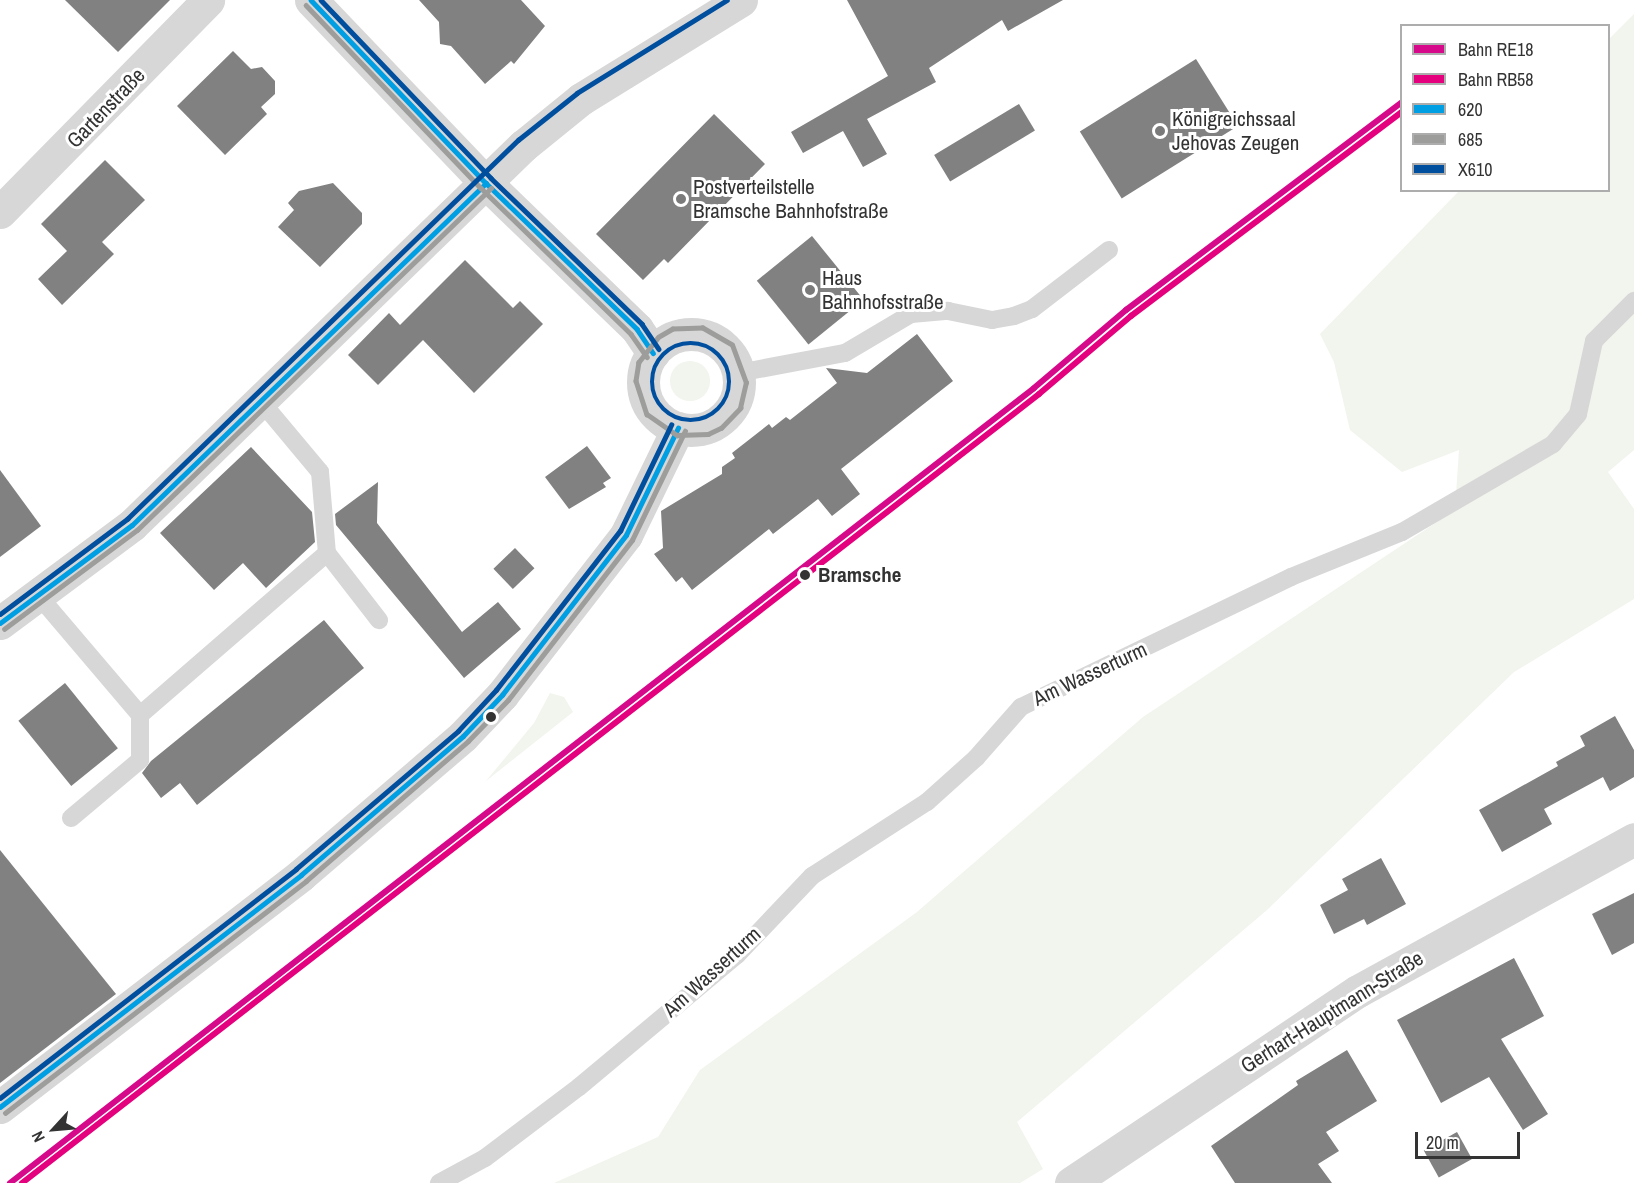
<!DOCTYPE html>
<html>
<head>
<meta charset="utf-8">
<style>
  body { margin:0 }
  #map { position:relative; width:1634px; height:1183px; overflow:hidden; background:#fff; font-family:"Archivo Narrow",sans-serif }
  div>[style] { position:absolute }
  .green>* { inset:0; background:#f1f5ed }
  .round { border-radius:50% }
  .building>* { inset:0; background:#818181; transform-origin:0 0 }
  .service>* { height:18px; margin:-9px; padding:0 9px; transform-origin:9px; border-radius:9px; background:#d7d7d7 }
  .minor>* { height:33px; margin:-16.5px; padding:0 16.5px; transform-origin:16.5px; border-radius:16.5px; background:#d7d7d7 }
  .minor>.ring { margin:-16.5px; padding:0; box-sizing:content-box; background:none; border:33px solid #d7d7d7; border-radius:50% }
  .bus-1>* { height:4.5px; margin:-2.25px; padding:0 2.25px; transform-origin:2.25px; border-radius:2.25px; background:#009fe3 }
  .bus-2>* { height:4.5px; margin:-2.25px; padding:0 2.25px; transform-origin:2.25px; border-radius:2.25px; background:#9d9d9c }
  .bus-3>* { height:4.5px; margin:-2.25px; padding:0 2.25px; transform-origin:2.25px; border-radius:2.25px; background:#004f9f }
  .bus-3>.ring { margin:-2.25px; padding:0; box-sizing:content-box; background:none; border:4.5px solid #004f9f; border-radius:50% }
  .rail-1>* { height:6px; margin:-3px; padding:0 3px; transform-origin:3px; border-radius:3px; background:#d7098b }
  .rail-2>* { height:6px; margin:-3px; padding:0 3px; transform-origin:3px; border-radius:3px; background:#e5007d }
  .dots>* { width:16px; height:16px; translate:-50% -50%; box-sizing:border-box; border:3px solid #fff; border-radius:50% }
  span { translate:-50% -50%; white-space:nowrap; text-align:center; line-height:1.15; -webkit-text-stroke:6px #fff; paint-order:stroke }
  .street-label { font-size:21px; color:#333 }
  .poi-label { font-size:21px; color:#333 }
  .left { translate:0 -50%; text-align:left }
  .stop-label { font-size:21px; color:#333; font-weight:700 }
  .legend { position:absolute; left:1400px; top:24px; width:210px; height:168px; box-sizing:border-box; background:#fff; border:2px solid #adadad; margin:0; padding:8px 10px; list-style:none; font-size:18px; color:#333 }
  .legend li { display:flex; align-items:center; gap:12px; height:30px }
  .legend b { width:30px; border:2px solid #adadad }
  .north { position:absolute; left:24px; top:1099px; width:60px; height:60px; -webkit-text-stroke:4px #fff; paint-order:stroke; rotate:244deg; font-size:16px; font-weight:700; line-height:24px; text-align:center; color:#333 }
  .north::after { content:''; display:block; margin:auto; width:21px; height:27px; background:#333; clip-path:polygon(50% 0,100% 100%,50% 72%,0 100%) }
  .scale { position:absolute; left:1415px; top:1132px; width:105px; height:27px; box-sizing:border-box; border:3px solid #333; border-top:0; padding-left:8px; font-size:18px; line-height:21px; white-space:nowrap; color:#333; -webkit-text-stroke:4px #fff; paint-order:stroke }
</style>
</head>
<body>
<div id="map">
  <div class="green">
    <i style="clip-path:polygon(1634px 14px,1634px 450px,1608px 472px,1634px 509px,1634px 599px,1514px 672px,1267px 910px,1017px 1122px,1043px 1169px,1020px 1183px,554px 1183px,658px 1137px,700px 1070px,917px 912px,1143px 717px,1455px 510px,1459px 450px,1402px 472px,1350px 430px,1334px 362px,1320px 334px,1459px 191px,1608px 190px,1609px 39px)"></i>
    <i class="round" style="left:670px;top:361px;width:40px;height:40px"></i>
    <i style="clip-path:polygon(550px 693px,564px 697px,573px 712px,486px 781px,534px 723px)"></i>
  </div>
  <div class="building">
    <i style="clip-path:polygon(65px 0,170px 0,118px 52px)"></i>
    <i style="clip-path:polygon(419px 0,521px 0,545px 26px,514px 64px,511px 61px,485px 84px,451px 46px,440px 44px,439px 22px)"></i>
    <i style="clip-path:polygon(847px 0,1063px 0,1008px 31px,1002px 20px,929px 68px,936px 82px,867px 119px,887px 154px,863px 167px,843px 131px,803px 153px,791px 132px,888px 76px)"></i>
    <i style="clip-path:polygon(233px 51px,251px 69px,262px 67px,275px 81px,275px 94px,261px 107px,267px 114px,225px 155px,177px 106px)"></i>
    <i style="left:1196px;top:59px;width:79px;height:137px;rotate:58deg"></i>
    <i style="left:1019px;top:104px;width:31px;height:99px;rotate:59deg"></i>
    <i style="clip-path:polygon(714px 114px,765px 164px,668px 263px,664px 259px,643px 280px,596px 234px)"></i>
    <i style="clip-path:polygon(105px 160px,145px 200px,102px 242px,114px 254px,62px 305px,38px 279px,67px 251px,41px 224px)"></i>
    <i style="clip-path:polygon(333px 183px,362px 213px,362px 224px,320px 267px,278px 227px,294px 210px,288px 203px,299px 191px)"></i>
    <i style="left:812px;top:236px;width:82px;height:71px;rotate:51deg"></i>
    <i style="clip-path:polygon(465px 260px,513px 308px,520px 301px,543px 324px,474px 393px,423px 340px,378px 385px,348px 355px,389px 313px,400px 325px)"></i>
    <i style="clip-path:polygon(917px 334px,953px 381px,841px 469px,860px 494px,832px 516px,818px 499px,773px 534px,769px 529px,692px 590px,682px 577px,676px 582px,654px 554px,663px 548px,661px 511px,722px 474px,722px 467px,735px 458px,732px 453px,769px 424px,772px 428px,786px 417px,790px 420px,837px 383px,826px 368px,867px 373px)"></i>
    <i style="clip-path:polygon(587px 446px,611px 478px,603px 483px,606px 487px,569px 509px,545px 477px)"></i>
    <i style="clip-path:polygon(251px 447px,312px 512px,315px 542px,266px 588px,243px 563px,214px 590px,160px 533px)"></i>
    <i style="clip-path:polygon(0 470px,41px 526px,0 557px)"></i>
    <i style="clip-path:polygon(378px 482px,377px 523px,462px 632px,498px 602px,521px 629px,464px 678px,336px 525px,335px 514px)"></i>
    <i style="left:515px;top:548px;width:28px;height:30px;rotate:46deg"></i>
    <i style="clip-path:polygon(324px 620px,364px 668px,197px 805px,180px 783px,161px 798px,142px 773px,151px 761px)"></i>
    <i style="left:65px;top:683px;width:84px;height:60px;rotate:51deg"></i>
    <i style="clip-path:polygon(1615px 716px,1634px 750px,1634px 777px,1610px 791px,1603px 777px,1544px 809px,1552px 824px,1502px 852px,1479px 810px,1558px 766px,1556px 762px,1585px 746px,1580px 736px)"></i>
    <i style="clip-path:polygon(0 850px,116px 994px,0 1083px)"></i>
    <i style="clip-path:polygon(1381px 858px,1406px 904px,1367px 925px,1364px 919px,1334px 934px,1320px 905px,1348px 890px,1342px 879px)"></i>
    <i style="clip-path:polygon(1634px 893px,1634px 943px,1612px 955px,1592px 914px)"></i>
    <i style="clip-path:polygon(1514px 958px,1544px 1016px,1501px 1039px,1548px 1114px,1523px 1130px,1489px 1077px,1441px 1103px,1397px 1020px)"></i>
    <i style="clip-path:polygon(1347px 1050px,1377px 1101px,1326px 1132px,1339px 1151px,1318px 1164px,1332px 1183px,1235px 1183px,1211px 1146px,1298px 1085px,1296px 1081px)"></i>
    <i style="left:1457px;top:1132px;width:31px;height:38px;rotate:61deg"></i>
  </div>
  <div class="service">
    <i style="left:738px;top:373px;width:109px;rotate:-10.6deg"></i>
    <i style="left:845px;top:353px;width:77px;rotate:-30.6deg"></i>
    <i style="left:911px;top:314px;width:37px;rotate:-5deg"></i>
    <i style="left:948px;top:311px;width:45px;rotate:11.6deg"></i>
    <i style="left:992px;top:320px;width:22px;rotate:-10deg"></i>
    <i style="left:1014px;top:316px;width:19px;rotate:-21deg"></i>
    <i style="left:1032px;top:309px;width:97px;rotate:-37.5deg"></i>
    <i style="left:259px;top:399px;width:95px;rotate:50.1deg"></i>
    <i style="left:320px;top:472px;width:81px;rotate:85.1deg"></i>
    <i style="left:327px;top:553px;width:85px;rotate:52.2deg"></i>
    <i style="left:38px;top:595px;width:157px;rotate:49.6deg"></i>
    <i style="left:140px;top:715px;width:247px;rotate:-40.9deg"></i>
    <i style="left:71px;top:818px;width:90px;rotate:-40deg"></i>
    <i style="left:140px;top:760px;width:45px;rotate:-90deg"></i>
    <i style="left:439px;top:1183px;width:52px;rotate:-28.5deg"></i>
    <i style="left:485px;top:1158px;width:118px;rotate:-37.1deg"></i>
    <i style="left:579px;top:1087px;width:206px;rotate:-39.9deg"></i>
    <i style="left:737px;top:955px;width:109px;rotate:-46.5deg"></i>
    <i style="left:812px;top:876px;width:137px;rotate:-32.8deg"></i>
    <i style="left:927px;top:802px;width:66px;rotate:-41.9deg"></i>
    <i style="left:976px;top:758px;width:68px;rotate:-48.6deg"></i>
    <i style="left:1021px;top:707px;width:300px;rotate:-25.7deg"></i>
    <i style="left:1291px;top:577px;width:120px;rotate:-22.1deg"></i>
    <i style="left:1402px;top:532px;width:175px;rotate:-30.2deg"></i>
    <i style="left:1553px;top:444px;width:39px;rotate:-50deg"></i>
    <i style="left:1578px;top:414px;width:75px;rotate:-77.6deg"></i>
    <i style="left:1594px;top:341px;width:57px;rotate:-45deg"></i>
  </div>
  <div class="minor">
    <i style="left:311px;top:0;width:253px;rotate:46.3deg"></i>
    <i style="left:486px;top:183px;width:210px;rotate:44deg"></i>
    <i style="left:637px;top:329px;width:29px;rotate:56deg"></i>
    <i style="left:0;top:212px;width:297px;rotate:-45.5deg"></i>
    <i class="ring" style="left:643px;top:334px;width:63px;height:63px"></i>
    <i style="left:0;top:623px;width:164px;rotate:-36.6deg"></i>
    <i style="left:132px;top:525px;width:545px;rotate:-44.11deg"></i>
    <i style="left:523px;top:146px;width:75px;rotate:-39deg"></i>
    <i style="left:581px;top:99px;width:188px;rotate:-31.7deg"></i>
    <i style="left:0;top:1107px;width:380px;rotate:-37.6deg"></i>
    <i style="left:301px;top:875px;width:213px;rotate:-40.6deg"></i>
    <i style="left:463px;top:736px;width:57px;rotate:-46.4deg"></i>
    <i style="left:502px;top:695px;width:202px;rotate:-52.2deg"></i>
    <i style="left:626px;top:535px;width:119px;rotate:-64.1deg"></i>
    <i style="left:1071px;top:1183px;width:345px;rotate:-33.8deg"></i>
    <i style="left:1358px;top:991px;width:315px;rotate:-28.8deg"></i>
  </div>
  <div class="bus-1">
    <i style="left:311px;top:0;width:253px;rotate:46.3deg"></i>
    <i style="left:486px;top:183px;width:210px;rotate:44deg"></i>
    <i style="left:637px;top:329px;width:29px;rotate:56deg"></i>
    <i style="left:0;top:623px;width:164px;rotate:-36.6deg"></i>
    <i style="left:132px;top:525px;width:492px;rotate:-44deg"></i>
    <i style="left:0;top:1107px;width:380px;rotate:-37.6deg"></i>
    <i style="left:301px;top:875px;width:213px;rotate:-40.6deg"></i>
    <i style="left:463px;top:736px;width:57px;rotate:-46.4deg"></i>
    <i style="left:502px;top:695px;width:202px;rotate:-52.2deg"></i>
    <i style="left:626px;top:535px;width:119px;rotate:-64.1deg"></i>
  </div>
  <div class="bus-2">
    <i style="left:306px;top:5px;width:253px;rotate:46.3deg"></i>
    <i style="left:481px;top:188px;width:209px;rotate:44.2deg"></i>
    <i style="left:631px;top:334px;width:28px;rotate:55deg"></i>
    <i style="left:658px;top:338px;width:31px;rotate:128deg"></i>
    <i style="left:639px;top:362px;width:19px;rotate:99deg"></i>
    <i style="left:636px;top:381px;width:35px;rotate:72deg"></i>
    <i style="left:647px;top:414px;width:37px;rotate:35deg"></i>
    <i style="left:677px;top:435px;width:31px;rotate:-2deg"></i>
    <i style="left:708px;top:434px;width:14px;rotate:-25deg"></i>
    <i style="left:721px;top:428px;width:28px;rotate:-46deg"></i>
    <i style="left:740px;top:408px;width:26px;rotate:-77deg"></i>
    <i style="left:746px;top:383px;width:40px;rotate:-110.2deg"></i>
    <i style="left:732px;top:345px;width:34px;rotate:-150deg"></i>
    <i style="left:703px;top:328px;width:30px;rotate:178deg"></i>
    <i style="left:673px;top:329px;width:16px;rotate:150deg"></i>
    <i style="left:4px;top:629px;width:166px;rotate:-36.7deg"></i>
    <i style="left:137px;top:530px;width:492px;rotate:-44deg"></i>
    <i style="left:5px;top:1113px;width:380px;rotate:-37.6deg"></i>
    <i style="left:306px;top:881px;width:214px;rotate:-40.8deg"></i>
    <i style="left:468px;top:741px;width:57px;rotate:-45.7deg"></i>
    <i style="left:508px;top:700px;width:202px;rotate:-52.2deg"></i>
    <i style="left:632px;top:540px;width:121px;rotate:-64.1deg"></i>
  </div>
  <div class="bus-3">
    <i style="left:321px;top:0;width:246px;rotate:46.3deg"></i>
    <i style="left:491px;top:178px;width:210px;rotate:44deg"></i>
    <i style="left:642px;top:324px;width:30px;rotate:56deg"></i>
    <i class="ring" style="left:652px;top:343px;width:73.5px;height:73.5px"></i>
    <i style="left:0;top:614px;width:159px;rotate:-36.8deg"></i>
    <i style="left:127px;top:519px;width:545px;rotate:-44.11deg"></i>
    <i style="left:518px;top:140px;width:75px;rotate:-38.5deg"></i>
    <i style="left:577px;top:93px;width:176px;rotate:-31.8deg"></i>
    <i style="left:0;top:1098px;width:374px;rotate:-37.7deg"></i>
    <i style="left:296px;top:869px;width:213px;rotate:-40.4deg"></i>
    <i style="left:458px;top:731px;width:56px;rotate:-47.2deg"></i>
    <i style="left:496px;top:690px;width:202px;rotate:-52.1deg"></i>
    <i style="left:620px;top:531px;width:118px;rotate:-64.3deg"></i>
  </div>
  <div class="rail-1">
    <i style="left:10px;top:1183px;width:1296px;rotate:-37.82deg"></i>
    <i style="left:1034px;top:388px;width:121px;rotate:-40.3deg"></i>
    <i style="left:1126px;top:310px;width:346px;rotate:-37deg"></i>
  </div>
  <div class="rail-2">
    <i style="left:22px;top:1183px;width:1287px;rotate:-37.8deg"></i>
    <i style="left:1039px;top:394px;width:121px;rotate:-40.3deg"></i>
    <i style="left:1131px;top:316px;width:339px;rotate:-37deg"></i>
  </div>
  <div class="dots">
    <i style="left:1160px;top:131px;background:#7a7a7a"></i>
    <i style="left:681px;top:199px;background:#7a7a7a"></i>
    <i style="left:810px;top:290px;background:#7a7a7a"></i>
    <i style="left:805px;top:575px;background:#333"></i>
    <i style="left:491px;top:717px;background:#333"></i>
  </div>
  <div class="street-label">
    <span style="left:106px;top:108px;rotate:-46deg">Gartenstraße</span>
    <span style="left:1090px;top:674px;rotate:-25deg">Am Wasserturm</span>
    <span style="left:712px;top:972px;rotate:-42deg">Am Wasserturm</span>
    <span style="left:1332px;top:1012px;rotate:-32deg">Gerhart-Hauptmann-Straße</span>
  </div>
  <div class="poi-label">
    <span class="left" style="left:1172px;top:131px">Königreichssaal<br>Jehovas Zeugen</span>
    <span class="left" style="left:693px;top:199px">Postverteilstelle<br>Bramsche Bahnhofstraße</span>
    <span class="left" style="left:822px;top:290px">Haus<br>Bahnhofsstraße</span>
  </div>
  <div class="stop-label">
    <span class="left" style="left:818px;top:575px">Bramsche</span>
  </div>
  <ul class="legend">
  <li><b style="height:8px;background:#d7098b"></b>Bahn RE18</li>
  <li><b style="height:8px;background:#e5007d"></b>Bahn RB58</li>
  <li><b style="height:8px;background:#009fe3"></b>620</li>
  <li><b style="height:8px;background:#9d9d9c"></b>685</li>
  <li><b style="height:8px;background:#004f9f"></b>X610</li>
  </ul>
  <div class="north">N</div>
  <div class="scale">20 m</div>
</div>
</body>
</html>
